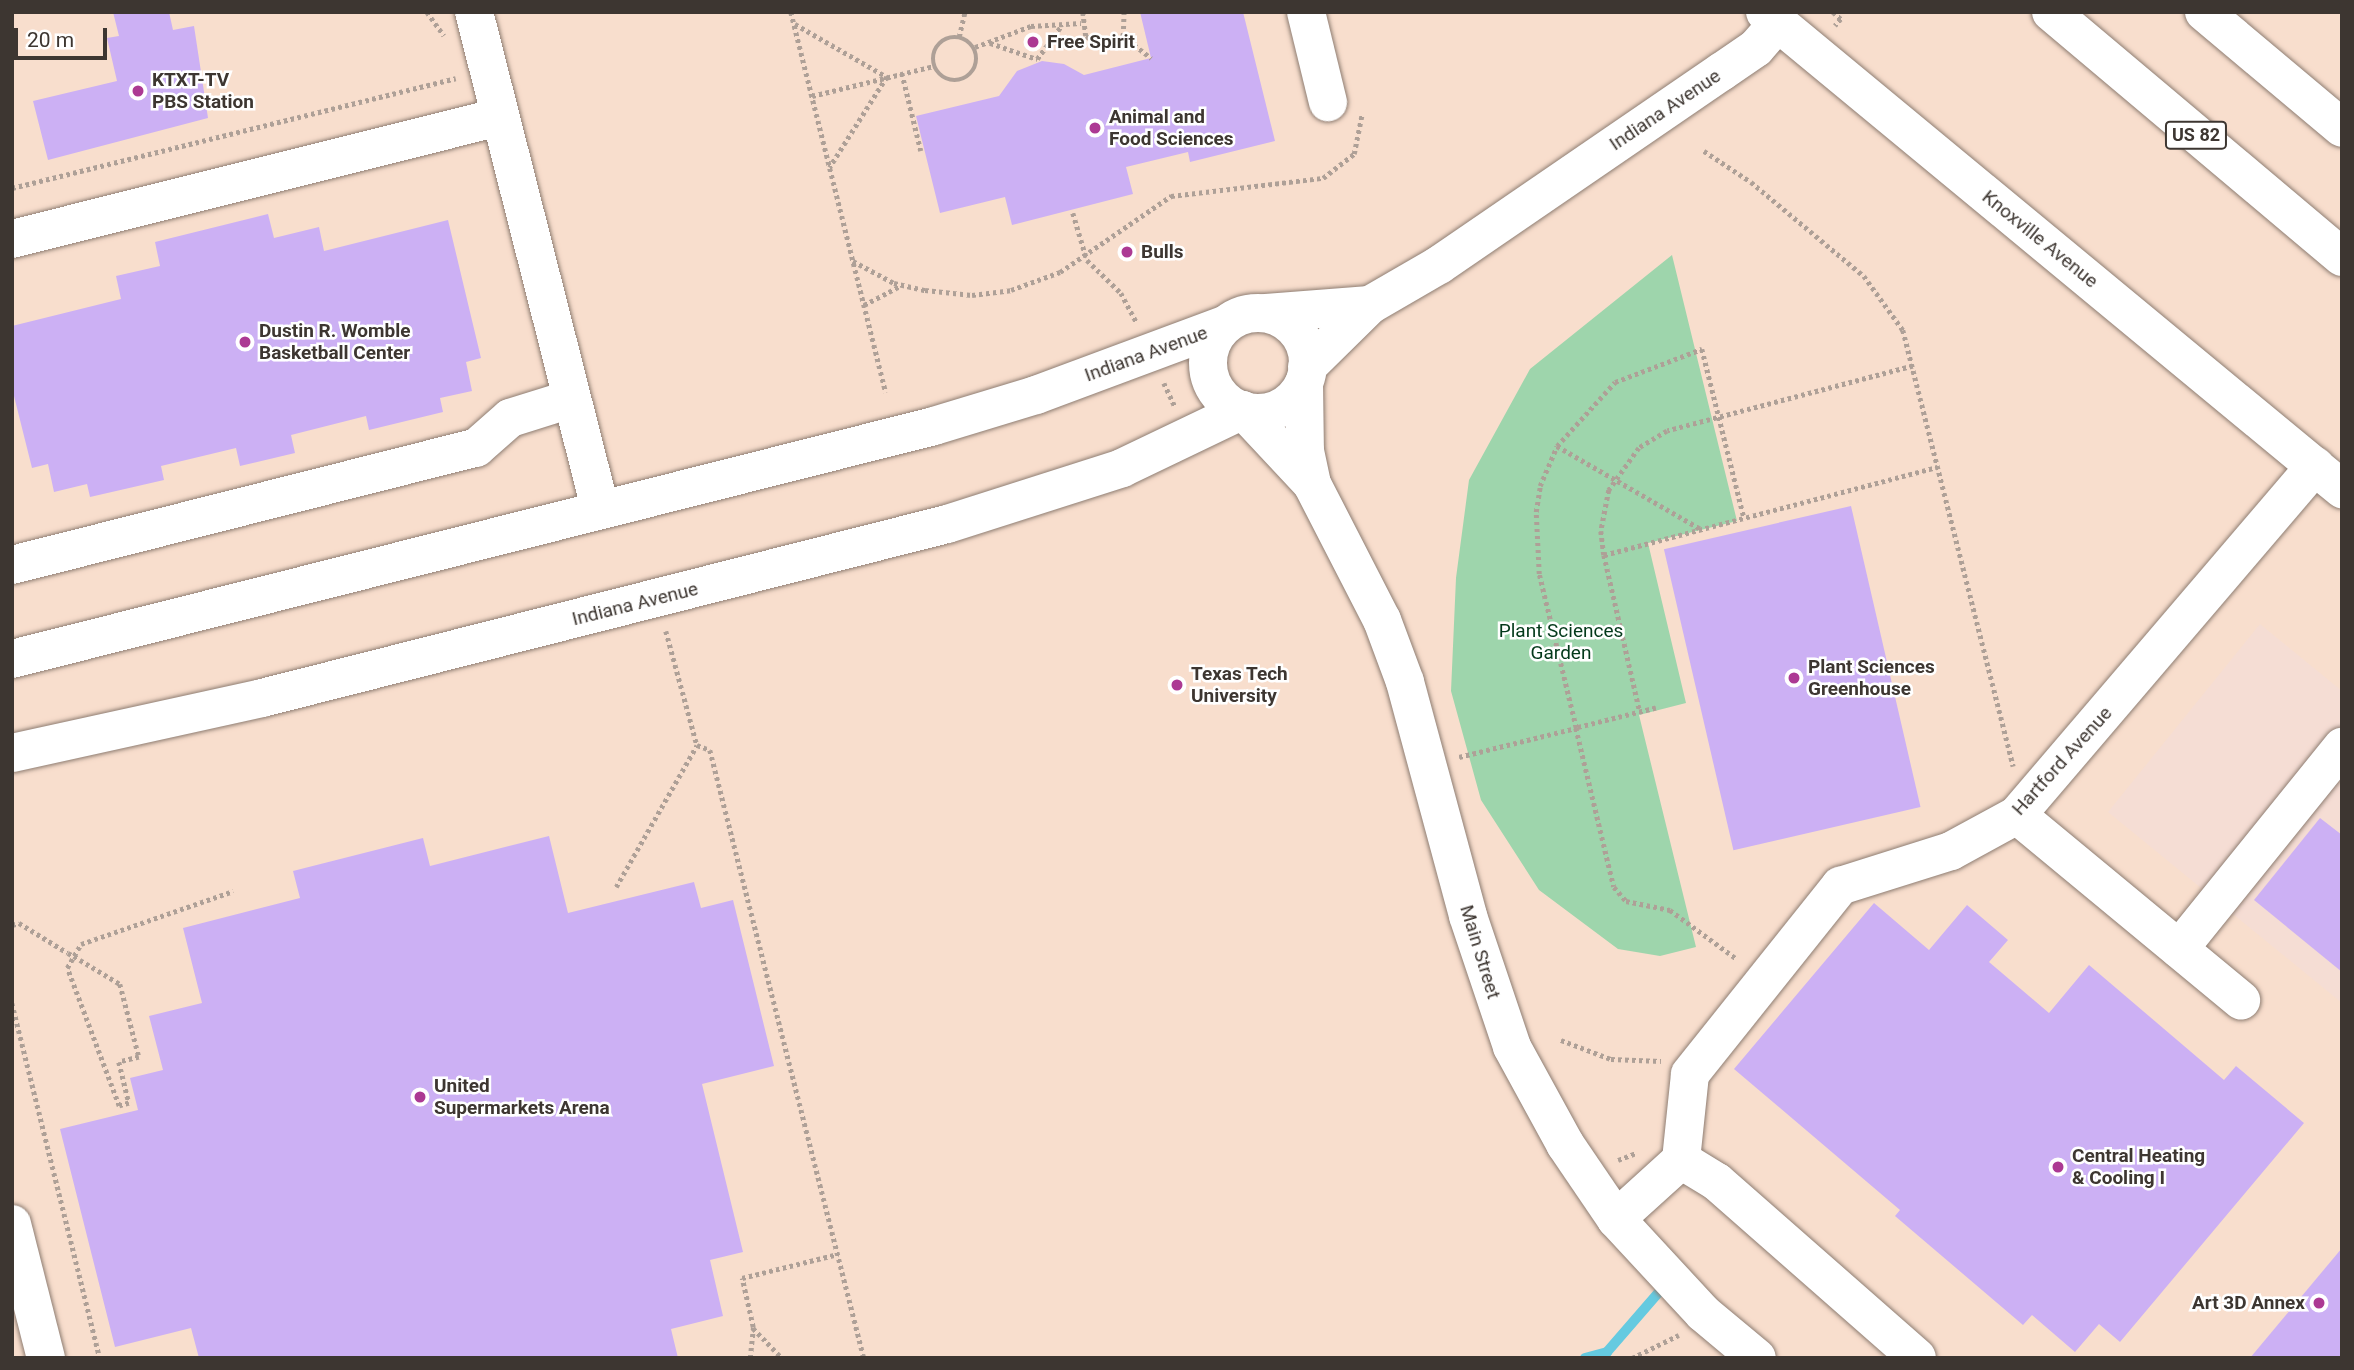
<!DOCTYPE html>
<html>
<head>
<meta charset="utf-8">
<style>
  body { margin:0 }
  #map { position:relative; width:2354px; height:1370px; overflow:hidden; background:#ffece0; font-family:Roboto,sans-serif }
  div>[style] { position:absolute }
  .built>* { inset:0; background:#f8decd; transform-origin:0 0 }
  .industrial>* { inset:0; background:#f5ddd4 }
  .green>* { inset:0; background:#9ed5ac }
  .stream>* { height:10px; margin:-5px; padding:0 5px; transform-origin:5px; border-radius:5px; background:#65cae0 }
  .building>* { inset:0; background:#ccb0f4; transform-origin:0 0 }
  .path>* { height:4.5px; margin-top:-2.25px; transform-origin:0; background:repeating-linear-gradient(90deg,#aea097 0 3.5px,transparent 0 7px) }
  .path>.ring { margin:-2.25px; padding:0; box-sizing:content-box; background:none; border:4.5px solid #aea097; border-radius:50% }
  .roads { filter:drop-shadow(0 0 2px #8e7d72) drop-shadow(0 0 2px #8e7d72) }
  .minor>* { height:38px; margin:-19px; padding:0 19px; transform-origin:19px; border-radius:19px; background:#fff }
  .minor>.ring { margin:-19px; padding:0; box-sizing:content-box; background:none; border:38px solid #fff; border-radius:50% }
  .highway>* { height:38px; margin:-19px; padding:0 19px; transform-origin:19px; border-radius:19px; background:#fff }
  .dots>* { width:19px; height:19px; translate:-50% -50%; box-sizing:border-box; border:4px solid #fff; border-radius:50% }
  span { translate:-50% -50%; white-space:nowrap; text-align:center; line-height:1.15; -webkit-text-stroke:5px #fff; paint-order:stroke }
  .shield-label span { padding:2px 5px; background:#fff; border:2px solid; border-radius:5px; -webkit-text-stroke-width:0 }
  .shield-label { font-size:18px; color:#3d3631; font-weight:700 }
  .poi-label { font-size:19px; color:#3d3631; font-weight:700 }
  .left { translate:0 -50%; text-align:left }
  .right { translate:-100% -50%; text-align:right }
  .street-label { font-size:19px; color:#3d3631 }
  .park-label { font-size:19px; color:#03391a }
  .frame { position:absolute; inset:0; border:14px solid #3d3631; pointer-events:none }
  .scale { position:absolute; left:14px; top:28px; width:93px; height:32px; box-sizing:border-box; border:4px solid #3d3631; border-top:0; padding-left:9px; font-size:21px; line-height:24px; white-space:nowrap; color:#3d3631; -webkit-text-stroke:5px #fff; paint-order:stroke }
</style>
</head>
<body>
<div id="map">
  <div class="built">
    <i style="left:12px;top:12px;width:2330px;height:1346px"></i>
  </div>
  <div class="industrial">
    <i style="clip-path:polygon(2260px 624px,2342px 691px,2342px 1003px,2108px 812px)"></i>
  </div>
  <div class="green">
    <i style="clip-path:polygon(1672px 255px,1737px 521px,1648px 543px,1686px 703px,1639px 715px,1696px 947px,1660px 956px,1618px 949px,1539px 890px,1481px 800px,1451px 691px,1456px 578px,1469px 480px,1530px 369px)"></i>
  </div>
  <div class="stream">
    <i style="left:1585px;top:1358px;width:23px;rotate:-15deg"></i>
    <i style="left:1607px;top:1352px;width:89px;rotate:-49.1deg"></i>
  </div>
  <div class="building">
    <i style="clip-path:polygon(113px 12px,169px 12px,173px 30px,194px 26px,208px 118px,48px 160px,33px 101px,117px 81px,107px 38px,119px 36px)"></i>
    <i style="clip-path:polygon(1140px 12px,1243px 12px,1275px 141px,1190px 162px,1188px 152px,1126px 167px,1133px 194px,1012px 225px,1005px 197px,940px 213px,916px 116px,999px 96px,1017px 71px,1042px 61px,1064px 64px,1084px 75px,1151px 58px)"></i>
    <i style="clip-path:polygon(268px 214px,274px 238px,319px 227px,324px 251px,448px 220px,481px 358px,466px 362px,472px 391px,440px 398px,443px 412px,369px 430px,366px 416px,291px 435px,295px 453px,240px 466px,236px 448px,161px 466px,164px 480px,90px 497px,87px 484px,54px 492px,48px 464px,32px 468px,12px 388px,12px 326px,121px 299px,116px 276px,160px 266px,155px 242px)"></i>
    <i style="left:1851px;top:506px;width:309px;height:192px;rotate:77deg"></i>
    <i style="clip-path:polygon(2320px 818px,2342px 835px,2342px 972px,2254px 900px)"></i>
    <i style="clip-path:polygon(549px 836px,568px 913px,694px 882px,701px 908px,733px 900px,774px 1066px,702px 1084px,743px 1252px,710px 1260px,723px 1316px,671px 1329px,678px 1358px,199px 1358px,191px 1328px,115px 1347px,60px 1129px,138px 1110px,130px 1078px,163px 1070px,149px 1016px,202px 1003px,183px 928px,300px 898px,293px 871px,423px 838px,430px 866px)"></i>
    <i style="clip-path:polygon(1874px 903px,1929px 950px,1967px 905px,2008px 940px,1989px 962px,2049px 1013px,2089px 965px,2224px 1080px,2236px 1066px,2304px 1123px,2120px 1342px,2099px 1324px,2075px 1352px,2032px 1315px,2023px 1325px,1895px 1216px,1900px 1210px,1734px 1069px)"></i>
    <i style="clip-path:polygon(2342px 1248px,2342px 1358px,2250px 1358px)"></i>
  </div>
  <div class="path">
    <i style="left:427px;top:12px;width:29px;rotate:54deg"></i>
    <i style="left:791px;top:12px;width:392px;rotate:76deg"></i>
    <i style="left:1083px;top:12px;width:24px;rotate:83deg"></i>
    <i style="left:1086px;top:36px;width:17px;rotate:28deg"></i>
    <i style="left:1101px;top:44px;width:23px;rotate:-20deg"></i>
    <i style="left:1123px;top:36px;width:24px;rotate:-88deg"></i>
    <i style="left:1833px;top:12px;width:11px;rotate:41deg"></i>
    <i style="left:1841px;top:19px;width:9px;rotate:131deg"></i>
    <i style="left:795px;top:24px;width:106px;rotate:29.9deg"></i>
    <i style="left:887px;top:77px;width:107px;rotate:122.3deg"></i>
    <i style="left:1123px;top:36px;width:36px;rotate:38deg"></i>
    <i class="ring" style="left:933px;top:37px;width:39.5px;height:39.5px"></i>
    <i style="left:959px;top:37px;width:26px;rotate:-77deg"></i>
    <i style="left:990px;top:43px;width:50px;rotate:18.8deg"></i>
    <i style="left:1037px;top:59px;width:42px;rotate:-53.7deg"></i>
    <i style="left:975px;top:47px;width:60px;rotate:-20.6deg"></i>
    <i style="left:1031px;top:26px;width:50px;rotate:-3.4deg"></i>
    <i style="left:902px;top:73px;width:80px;rotate:76.3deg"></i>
    <i style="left:812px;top:96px;width:126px;rotate:-13.8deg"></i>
    <i style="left:1704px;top:151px;width:56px;rotate:33.4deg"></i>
    <i style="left:1751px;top:182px;width:147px;rotate:39.8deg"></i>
    <i style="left:1864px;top:276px;width:67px;rotate:54.2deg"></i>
    <i style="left:1903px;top:330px;width:450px;rotate:75.8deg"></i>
    <i style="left:12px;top:188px;width:457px;rotate:-13.9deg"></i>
    <i style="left:1073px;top:213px;width:49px;rotate:73.4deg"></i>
    <i style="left:1087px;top:260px;width:47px;rotate:44.1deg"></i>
    <i style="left:1121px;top:293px;width:34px;rotate:62deg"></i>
    <i style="left:853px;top:261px;width:47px;rotate:28.2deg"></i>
    <i style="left:894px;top:283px;width:32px;rotate:13deg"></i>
    <i style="left:925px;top:290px;width:47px;rotate:6.1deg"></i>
    <i style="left:972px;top:295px;width:39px;rotate:-7deg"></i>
    <i style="left:1011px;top:290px;width:52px;rotate:-20.2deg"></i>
    <i style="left:1060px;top:272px;width:135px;rotate:-34.4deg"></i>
    <i style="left:1171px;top:196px;width:153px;rotate:-6.8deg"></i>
    <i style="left:1323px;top:178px;width:39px;rotate:-38deg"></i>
    <i style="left:1354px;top:154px;width:41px;rotate:-78.7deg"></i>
    <i style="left:864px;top:305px;width:41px;rotate:-27.8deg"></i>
    <i style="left:1913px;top:366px;width:254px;rotate:165.2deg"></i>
    <i style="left:1667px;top:431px;width:33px;rotate:149deg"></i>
    <i style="left:1639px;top:448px;width:52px;rotate:125.5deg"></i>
    <i style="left:1609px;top:490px;width:42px;rotate:101deg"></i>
    <i style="left:1601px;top:531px;width:24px;rotate:83deg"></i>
    <i style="left:1604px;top:555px;width:345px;rotate:-14.8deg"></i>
    <i style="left:1164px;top:383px;width:26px;rotate:65deg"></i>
    <i style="left:1557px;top:446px;width:166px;rotate:30deg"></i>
    <i style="left:1604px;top:555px;width:161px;rotate:77.1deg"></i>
    <i style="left:666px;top:631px;width:118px;rotate:74.8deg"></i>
    <i style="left:697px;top:745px;width:14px;rotate:21deg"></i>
    <i style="left:710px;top:750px;width:627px;rotate:75.79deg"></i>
    <i style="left:1656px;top:708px;width:82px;rotate:166deg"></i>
    <i style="left:1576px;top:728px;width:163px;rotate:76.6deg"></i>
    <i style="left:1614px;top:887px;width:18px;rotate:49deg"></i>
    <i style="left:1626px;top:901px;width:45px;rotate:11.6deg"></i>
    <i style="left:1670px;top:910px;width:83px;rotate:36.2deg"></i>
    <i style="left:1459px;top:757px;width:121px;rotate:-13.9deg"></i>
    <i style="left:1576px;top:728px;width:158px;rotate:-103.5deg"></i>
    <i style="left:1539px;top:574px;width:62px;rotate:-92.8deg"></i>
    <i style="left:1536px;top:512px;width:26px;rotate:-81deg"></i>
    <i style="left:1540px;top:486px;width:43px;rotate:-67deg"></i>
    <i style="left:1557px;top:446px;width:86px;rotate:-47.8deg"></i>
    <i style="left:1615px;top:382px;width:93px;rotate:-20.8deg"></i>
    <i style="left:1702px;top:349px;width:174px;rotate:76deg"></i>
    <i style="left:616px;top:887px;width:163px;rotate:-60.3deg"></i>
    <i style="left:12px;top:925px;width:7px;rotate:-16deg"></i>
    <i style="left:19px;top:923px;width:57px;rotate:31.5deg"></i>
    <i style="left:68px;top:953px;width:7px;rotate:27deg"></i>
    <i style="left:74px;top:956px;width:7px;rotate:34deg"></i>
    <i style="left:80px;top:960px;width:47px;rotate:31deg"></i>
    <i style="left:120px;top:984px;width:75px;rotate:75.4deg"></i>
    <i style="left:139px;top:1057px;width:21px;rotate:166deg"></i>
    <i style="left:119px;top:1062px;width:42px;rotate:76.3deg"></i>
    <i style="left:129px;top:1103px;width:10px;rotate:163deg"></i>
    <i style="left:119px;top:1106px;width:147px;rotate:-110.6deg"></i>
    <i style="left:67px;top:968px;width:28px;rotate:-60deg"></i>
    <i style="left:81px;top:944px;width:161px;rotate:-19.2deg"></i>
    <i style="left:12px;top:1003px;width:366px;rotate:76.1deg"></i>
    <i style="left:1561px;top:1040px;width:53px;rotate:20.8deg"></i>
    <i style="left:1611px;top:1059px;width:50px;rotate:2.3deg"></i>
    <i style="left:1618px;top:1160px;width:19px;rotate:-21deg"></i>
    <i style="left:753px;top:1328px;width:42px;rotate:46deg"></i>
    <i style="left:1342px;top:1356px;width:2px;rotate:90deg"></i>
    <i style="left:750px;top:1358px;width:31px;rotate:-84deg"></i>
    <i style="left:753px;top:1327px;width:50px;rotate:-102.7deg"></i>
    <i style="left:742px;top:1278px;width:99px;rotate:-14deg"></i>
    <i style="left:1632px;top:1358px;width:52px;rotate:-26.1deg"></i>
  </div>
  <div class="roads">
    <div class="minor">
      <i style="left:474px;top:12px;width:512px;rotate:75.75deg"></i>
      <i style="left:1306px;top:12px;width:93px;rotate:76.3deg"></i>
      <i style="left:1765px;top:12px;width:749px;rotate:39.58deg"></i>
      <i style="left:12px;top:239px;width:502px;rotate:-14.06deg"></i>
      <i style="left:1266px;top:313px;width:104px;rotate:-4.4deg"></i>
      <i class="ring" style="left:1208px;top:313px;width:62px;height:62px"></i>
      <i style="left:1307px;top:367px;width:88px;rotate:-44.5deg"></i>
      <i style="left:1370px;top:305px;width:80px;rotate:-30.1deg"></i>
      <i style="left:1439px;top:265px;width:342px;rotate:-34.4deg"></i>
      <i style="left:1721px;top:72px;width:42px;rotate:-34.4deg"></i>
      <i style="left:1756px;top:48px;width:33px;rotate:-49deg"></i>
      <i style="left:1304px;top:383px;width:68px;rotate:89.2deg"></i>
      <i style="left:1305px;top:451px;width:34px;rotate:78deg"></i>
      <i style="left:1312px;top:484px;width:153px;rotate:62.8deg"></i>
      <i style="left:1382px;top:620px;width:66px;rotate:69.6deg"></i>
      <i style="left:1405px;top:682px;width:242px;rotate:74.9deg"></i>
      <i style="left:1468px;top:916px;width:138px;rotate:71.4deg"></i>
      <i style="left:1512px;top:1047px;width:111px;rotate:61.3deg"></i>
      <i style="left:1565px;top:1144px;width:91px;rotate:55.8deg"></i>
      <i style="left:1616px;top:1219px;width:128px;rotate:47.2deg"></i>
      <i style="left:1703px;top:1313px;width:70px;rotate:39.8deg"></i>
      <i style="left:12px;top:565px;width:479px;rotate:-14.2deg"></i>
      <i style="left:476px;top:448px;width:45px;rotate:-41.4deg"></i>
      <i style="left:510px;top:418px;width:64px;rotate:-17.3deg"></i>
      <i style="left:12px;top:659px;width:951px;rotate:-14.18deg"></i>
      <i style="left:934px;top:426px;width:107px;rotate:-16.9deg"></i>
      <i style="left:1036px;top:395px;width:201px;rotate:-20.4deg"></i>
      <i style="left:12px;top:753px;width:256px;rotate:-12.4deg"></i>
      <i style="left:262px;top:698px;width:707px;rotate:-14.25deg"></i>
      <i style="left:947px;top:524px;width:184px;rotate:-17.7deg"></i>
      <i style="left:1122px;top:468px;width:134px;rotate:-25.6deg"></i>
      <i style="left:1243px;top:410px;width:101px;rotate:47deg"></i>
      <i style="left:2017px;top:815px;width:291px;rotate:39.6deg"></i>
      <i style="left:2179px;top:949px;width:260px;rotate:-51.1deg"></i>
      <i style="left:1681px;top:1160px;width:42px;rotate:31.4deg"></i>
      <i style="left:1717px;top:1182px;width:266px;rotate:41.3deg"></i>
      <i style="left:1616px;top:1219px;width:88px;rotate:-42.2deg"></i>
      <i style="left:1681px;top:1160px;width:86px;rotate:-84deg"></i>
      <i style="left:1690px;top:1074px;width:241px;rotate:-51.4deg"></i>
      <i style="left:1840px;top:886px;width:116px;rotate:-17.5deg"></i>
      <i style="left:1951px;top:851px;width:75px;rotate:-28.6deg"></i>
      <i style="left:2017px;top:815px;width:459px;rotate:-49.5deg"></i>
      <i style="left:12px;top:1224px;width:138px;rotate:75.8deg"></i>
    </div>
    <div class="highway">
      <i style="left:2051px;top:12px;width:380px;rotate:40.1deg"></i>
      <i style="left:2204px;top:12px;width:180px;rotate:40deg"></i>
    </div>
  </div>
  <div class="dots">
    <i style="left:1033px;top:42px;background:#ac3993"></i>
    <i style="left:138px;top:91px;background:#ac3993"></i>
    <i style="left:1095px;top:128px;background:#ac3993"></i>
    <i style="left:1127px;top:252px;background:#ac3993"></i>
    <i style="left:245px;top:342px;background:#ac3993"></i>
    <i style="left:1794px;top:678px;background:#ac3993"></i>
    <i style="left:1177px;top:685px;background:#ac3993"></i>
    <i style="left:420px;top:1097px;background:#ac3993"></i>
    <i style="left:2058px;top:1167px;background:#ac3993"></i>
    <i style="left:2319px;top:1303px;background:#ac3993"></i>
  </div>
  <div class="shield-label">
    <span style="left:2196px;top:135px">US 82</span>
  </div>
  <div class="poi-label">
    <span class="left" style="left:1047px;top:42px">Free Spirit</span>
    <span class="left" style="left:152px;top:91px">KTXT-TV<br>PBS Station</span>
    <span class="left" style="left:1109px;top:128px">Animal and<br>Food Sciences</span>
    <span class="left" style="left:1141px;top:252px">Bulls</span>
    <span class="left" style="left:259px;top:342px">Dustin R. Womble<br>Basketball Center</span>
    <span class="left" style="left:1808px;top:678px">Plant Sciences<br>Greenhouse</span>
    <span class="left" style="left:1191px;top:685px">Texas Tech<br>University</span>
    <span class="left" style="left:434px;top:1097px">United<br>Supermarkets Arena</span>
    <span class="left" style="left:2072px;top:1167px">Central Heating<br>&amp; Cooling I</span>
    <span class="right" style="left:2305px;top:1303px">Art 3D Annex</span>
  </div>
  <div class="street-label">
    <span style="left:1665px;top:110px;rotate:-34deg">Indiana Avenue</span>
    <span style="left:2040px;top:239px;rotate:39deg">Knoxville Avenue</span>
    <span style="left:1146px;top:354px;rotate:-20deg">Indiana Avenue</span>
    <span style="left:635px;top:604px;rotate:-14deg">Indiana Avenue</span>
    <span style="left:2062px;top:761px;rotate:-48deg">Hartford Avenue</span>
    <span style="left:1480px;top:952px;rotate:73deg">Main Street</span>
  </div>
  <div class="park-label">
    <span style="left:1561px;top:642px">Plant Sciences<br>Garden</span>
  </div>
  <div class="frame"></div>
  <div class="scale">20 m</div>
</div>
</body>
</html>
